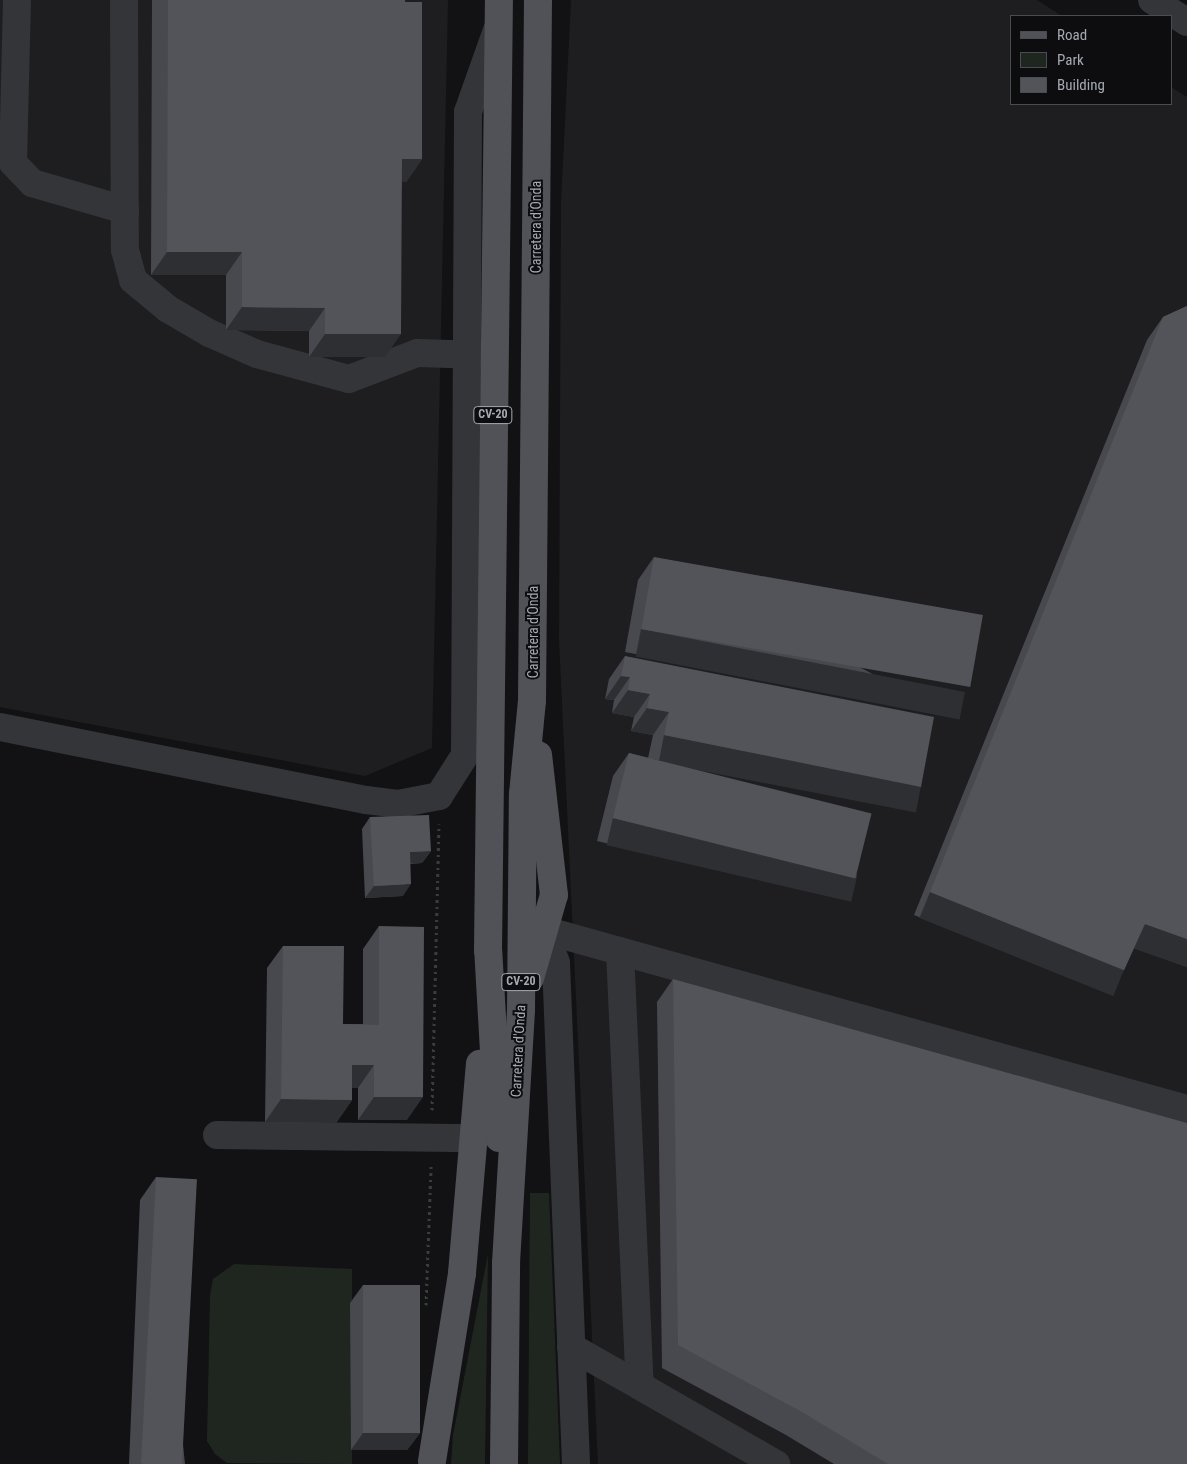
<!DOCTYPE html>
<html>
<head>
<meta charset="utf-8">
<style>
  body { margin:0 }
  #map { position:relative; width:1187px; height:1464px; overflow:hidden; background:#121214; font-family:"Roboto Condensed",sans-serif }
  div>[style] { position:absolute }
  .built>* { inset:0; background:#1e1e21 }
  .green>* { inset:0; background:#1f261f }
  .path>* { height:3px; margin-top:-1.5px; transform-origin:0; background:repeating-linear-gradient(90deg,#3a3c3f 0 2.5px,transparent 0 6.5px) }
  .minor>* { height:28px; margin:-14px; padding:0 14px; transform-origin:14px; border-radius:14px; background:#333538 }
  .major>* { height:28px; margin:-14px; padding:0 14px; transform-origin:14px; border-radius:14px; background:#505257 }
  .wall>* { inset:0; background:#48494f }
  .shaded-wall>* { inset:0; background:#2e2f33; transform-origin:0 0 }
  .building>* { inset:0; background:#525459; transform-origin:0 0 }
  span { translate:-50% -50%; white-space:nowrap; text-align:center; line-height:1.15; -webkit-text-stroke:4px #0d0d0f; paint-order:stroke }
  .shield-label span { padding:1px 4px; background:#0d0d0f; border:1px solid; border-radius:4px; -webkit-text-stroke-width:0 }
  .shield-label { font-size:12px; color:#a4aab3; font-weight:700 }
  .street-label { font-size:14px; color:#a4aab3 }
  .legend { position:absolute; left:1010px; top:15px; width:162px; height:90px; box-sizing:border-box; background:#0d0d0f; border:1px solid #494c51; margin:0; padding:6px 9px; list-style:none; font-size:15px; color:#a4aab3 }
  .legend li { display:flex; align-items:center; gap:10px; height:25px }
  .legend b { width:25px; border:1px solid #494c51 }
</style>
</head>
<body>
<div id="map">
  <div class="built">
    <i style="clip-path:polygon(0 0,448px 0,432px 748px,365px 776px,0 707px)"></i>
    <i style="clip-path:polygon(571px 0,1037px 0,1062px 16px,1011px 16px,1011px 104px,1171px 104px,1171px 87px,1187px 97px,1187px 1464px,598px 1464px,559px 639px,561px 203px)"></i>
  </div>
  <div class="green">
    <i style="clip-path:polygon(530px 1193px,549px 1193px,560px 1464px,528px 1464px)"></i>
    <i style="clip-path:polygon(488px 1254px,485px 1464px,451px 1464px,453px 1435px)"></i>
    <i style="clip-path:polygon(234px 1264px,352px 1269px,352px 1464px,227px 1463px,215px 1454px,207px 1441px,210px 1296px,213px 1279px)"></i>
  </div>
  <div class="path">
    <i style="left:432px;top:1110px;width:286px;rotate:-88.6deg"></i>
    <i style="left:426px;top:1305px;width:139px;rotate:-87.9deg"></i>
  </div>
  <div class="minor">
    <i style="left:17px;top:0;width:163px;rotate:91.4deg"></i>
    <i style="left:13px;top:163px;width:28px;rotate:46deg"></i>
    <i style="left:32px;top:183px;width:97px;rotate:16.2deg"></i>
    <i style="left:124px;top:0;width:250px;rotate:89.8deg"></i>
    <i style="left:125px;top:250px;width:31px;rotate:75deg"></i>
    <i style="left:133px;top:280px;width:45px;rotate:39.6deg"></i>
    <i style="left:168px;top:309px;width:48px;rotate:30.3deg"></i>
    <i style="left:209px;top:333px;width:52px;rotate:23.6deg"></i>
    <i style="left:257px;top:354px;width:95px;rotate:15.2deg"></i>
    <i style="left:349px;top:379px;width:73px;rotate:-20.9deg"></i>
    <i style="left:417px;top:353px;width:67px;rotate:1.7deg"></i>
    <i style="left:1152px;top:0;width:41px;rotate:32.2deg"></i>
    <i style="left:0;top:727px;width:373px;rotate:11.3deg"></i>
    <i style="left:366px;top:800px;width:32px;rotate:7deg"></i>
    <i style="left:398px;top:804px;width:42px;rotate:-11deg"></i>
    <i style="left:439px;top:796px;width:49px;rotate:-57.6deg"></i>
    <i style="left:465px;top:755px;width:643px;rotate:-89.73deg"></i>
    <i style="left:468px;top:112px;width:87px;rotate:-70.5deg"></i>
    <i style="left:544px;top:930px;width:667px;rotate:15.56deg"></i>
    <i style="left:544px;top:930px;width:35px;rotate:70deg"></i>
    <i style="left:556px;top:963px;width:501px;rotate:87.71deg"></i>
    <i style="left:620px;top:951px;width:435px;rotate:87.4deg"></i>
    <i style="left:640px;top:1386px;width:157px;rotate:29.8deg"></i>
    <i style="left:217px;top:1135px;width:258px;rotate:0.7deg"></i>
    <i style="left:571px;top:1347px;width:79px;rotate:29.5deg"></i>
  </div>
  <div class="major">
    <i style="left:530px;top:978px;width:86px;rotate:-73.9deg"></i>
    <i style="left:554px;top:895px;width:141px;rotate:-96.5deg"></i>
    <i style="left:499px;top:1138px;width:188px;rotate:-93.3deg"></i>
    <i style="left:488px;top:950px;width:950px;rotate:-89.34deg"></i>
    <i style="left:432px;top:1461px;width:190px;rotate:-80.9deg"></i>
    <i style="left:462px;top:1273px;width:210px;rotate:-85.1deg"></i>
    <i style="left:504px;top:1464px;width:201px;rotate:-89.4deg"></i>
    <i style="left:506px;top:1263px;width:253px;rotate:-86.6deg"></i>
    <i style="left:521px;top:1010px;width:216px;rotate:-89.5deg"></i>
    <i style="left:523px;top:794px;width:93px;rotate:-84.5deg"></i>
    <i style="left:532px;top:701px;width:701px;rotate:-89.51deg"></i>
  </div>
  <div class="wall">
    <i style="clip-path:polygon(152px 0,405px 0,422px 159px,406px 182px,402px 181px,385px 357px,309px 357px,309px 331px,226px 330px,226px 275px,151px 275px)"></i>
    <i style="clip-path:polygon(1187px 306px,1187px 967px,1134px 948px,1124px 970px,1108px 993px,914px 915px,1147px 340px,1163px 317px)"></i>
    <i style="clip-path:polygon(654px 557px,949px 715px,625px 652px,638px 580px)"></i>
    <i style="clip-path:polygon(625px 656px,921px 787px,905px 809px,652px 759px,857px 876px,841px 899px,597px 841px,613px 776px,629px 753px,648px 758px,653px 735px,631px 731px,634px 717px,612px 713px,614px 700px,605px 699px,609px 679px)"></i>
    <i style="clip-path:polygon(370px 817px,431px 851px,422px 863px,410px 864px,403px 896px,365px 898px,362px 829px)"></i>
    <i style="clip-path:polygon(379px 926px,407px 1120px,358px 1120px,358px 1088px,352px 1088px,352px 1100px,336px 1123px,265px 1122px,267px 968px,283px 946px,343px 1024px,363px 1024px,363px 949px)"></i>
    <i style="clip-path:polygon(673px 979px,1187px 1464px,834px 1464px,786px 1435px,662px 1368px,657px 1002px)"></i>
    <i style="clip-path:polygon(156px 1177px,185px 1464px,129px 1464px,140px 1200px)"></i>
    <i style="clip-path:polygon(363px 1285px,420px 1433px,407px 1450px,351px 1450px,350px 1303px)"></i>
  </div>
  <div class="shaded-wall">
    <i style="clip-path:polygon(402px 159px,422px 159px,406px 182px,386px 181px)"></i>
    <i style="clip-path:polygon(167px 252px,242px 252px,226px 275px,151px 275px)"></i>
    <i style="clip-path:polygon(242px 307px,325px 308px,309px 331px,226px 330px)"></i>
    <i style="clip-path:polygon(325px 334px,401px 334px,385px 357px,309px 357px)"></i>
    <i style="left:641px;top:629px;width:330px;height:28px;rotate:11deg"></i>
    <i style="clip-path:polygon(621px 676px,630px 677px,614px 700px,605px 699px)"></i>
    <i style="clip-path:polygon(628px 690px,650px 694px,634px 717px,612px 713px)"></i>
    <i style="clip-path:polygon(647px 708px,669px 712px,653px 735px,631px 731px)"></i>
    <i style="left:664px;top:735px;width:262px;height:28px;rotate:11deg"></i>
    <i style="left:613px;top:818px;width:251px;height:28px;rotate:13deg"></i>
    <i style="clip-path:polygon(431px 851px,422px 863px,401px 864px,410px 852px)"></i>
    <i style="clip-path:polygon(411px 884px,403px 896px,365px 898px,374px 886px)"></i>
    <i style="left:930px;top:892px;width:209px;height:28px;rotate:22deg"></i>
    <i style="clip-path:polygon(1145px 924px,1187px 939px,1187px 967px,1129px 947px)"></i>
    <i style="clip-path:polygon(352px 1065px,374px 1065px,358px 1088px,336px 1088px)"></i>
    <i style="clip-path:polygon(374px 1097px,423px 1097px,407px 1120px,358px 1120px)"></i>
    <i style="clip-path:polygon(281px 1099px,352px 1100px,336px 1123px,265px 1122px)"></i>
    <i style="clip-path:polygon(363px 1433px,420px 1433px,407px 1450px,351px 1450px)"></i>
  </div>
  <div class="building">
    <i style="clip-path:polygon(168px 0,405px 0,405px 2px,422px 2px,422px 159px,402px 159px,401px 334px,325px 334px,325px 308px,242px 307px,242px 252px,167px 252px)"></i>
    <i style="clip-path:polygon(1187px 306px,1187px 939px,1145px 924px,1124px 970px,930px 892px,1163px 317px)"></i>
    <i style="left:654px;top:557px;width:334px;height:73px;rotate:10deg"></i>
    <i style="clip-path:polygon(625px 656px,934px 717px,921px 787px,664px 735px,669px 712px,647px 708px,650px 694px,628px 690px,630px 677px,621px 676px)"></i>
    <i style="left:629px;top:753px;width:250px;height:67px;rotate:14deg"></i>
    <i style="clip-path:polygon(429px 815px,431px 851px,410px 852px,411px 884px,374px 886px,370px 817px)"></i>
    <i style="clip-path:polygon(379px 926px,424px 927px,423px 1097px,374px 1097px,374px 1065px,352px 1065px,352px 1100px,281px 1099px,283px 946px,344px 946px,343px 1024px,379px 1025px)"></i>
    <i style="clip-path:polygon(673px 979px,1187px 1123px,1187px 1464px,888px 1464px,802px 1412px,678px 1345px)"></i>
    <i style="left:156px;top:1177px;width:41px;height:287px;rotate:3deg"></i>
    <i style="left:363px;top:1285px;width:57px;height:148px"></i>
  </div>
  <div class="shield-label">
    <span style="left:493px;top:415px">CV-20</span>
    <span style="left:521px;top:982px">CV-20</span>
  </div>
  <div class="street-label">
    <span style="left:536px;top:227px;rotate:-90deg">Carretera d'Onda</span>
    <span style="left:533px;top:632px;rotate:-90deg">Carretera d'Onda</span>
    <span style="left:518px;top:1051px;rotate:-87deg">Carretera d'Onda</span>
  </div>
  <ul class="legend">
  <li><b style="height:6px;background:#505257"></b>Road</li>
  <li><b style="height:14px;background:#1f261f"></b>Park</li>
  <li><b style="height:14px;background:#525459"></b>Building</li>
  </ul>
</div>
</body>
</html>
